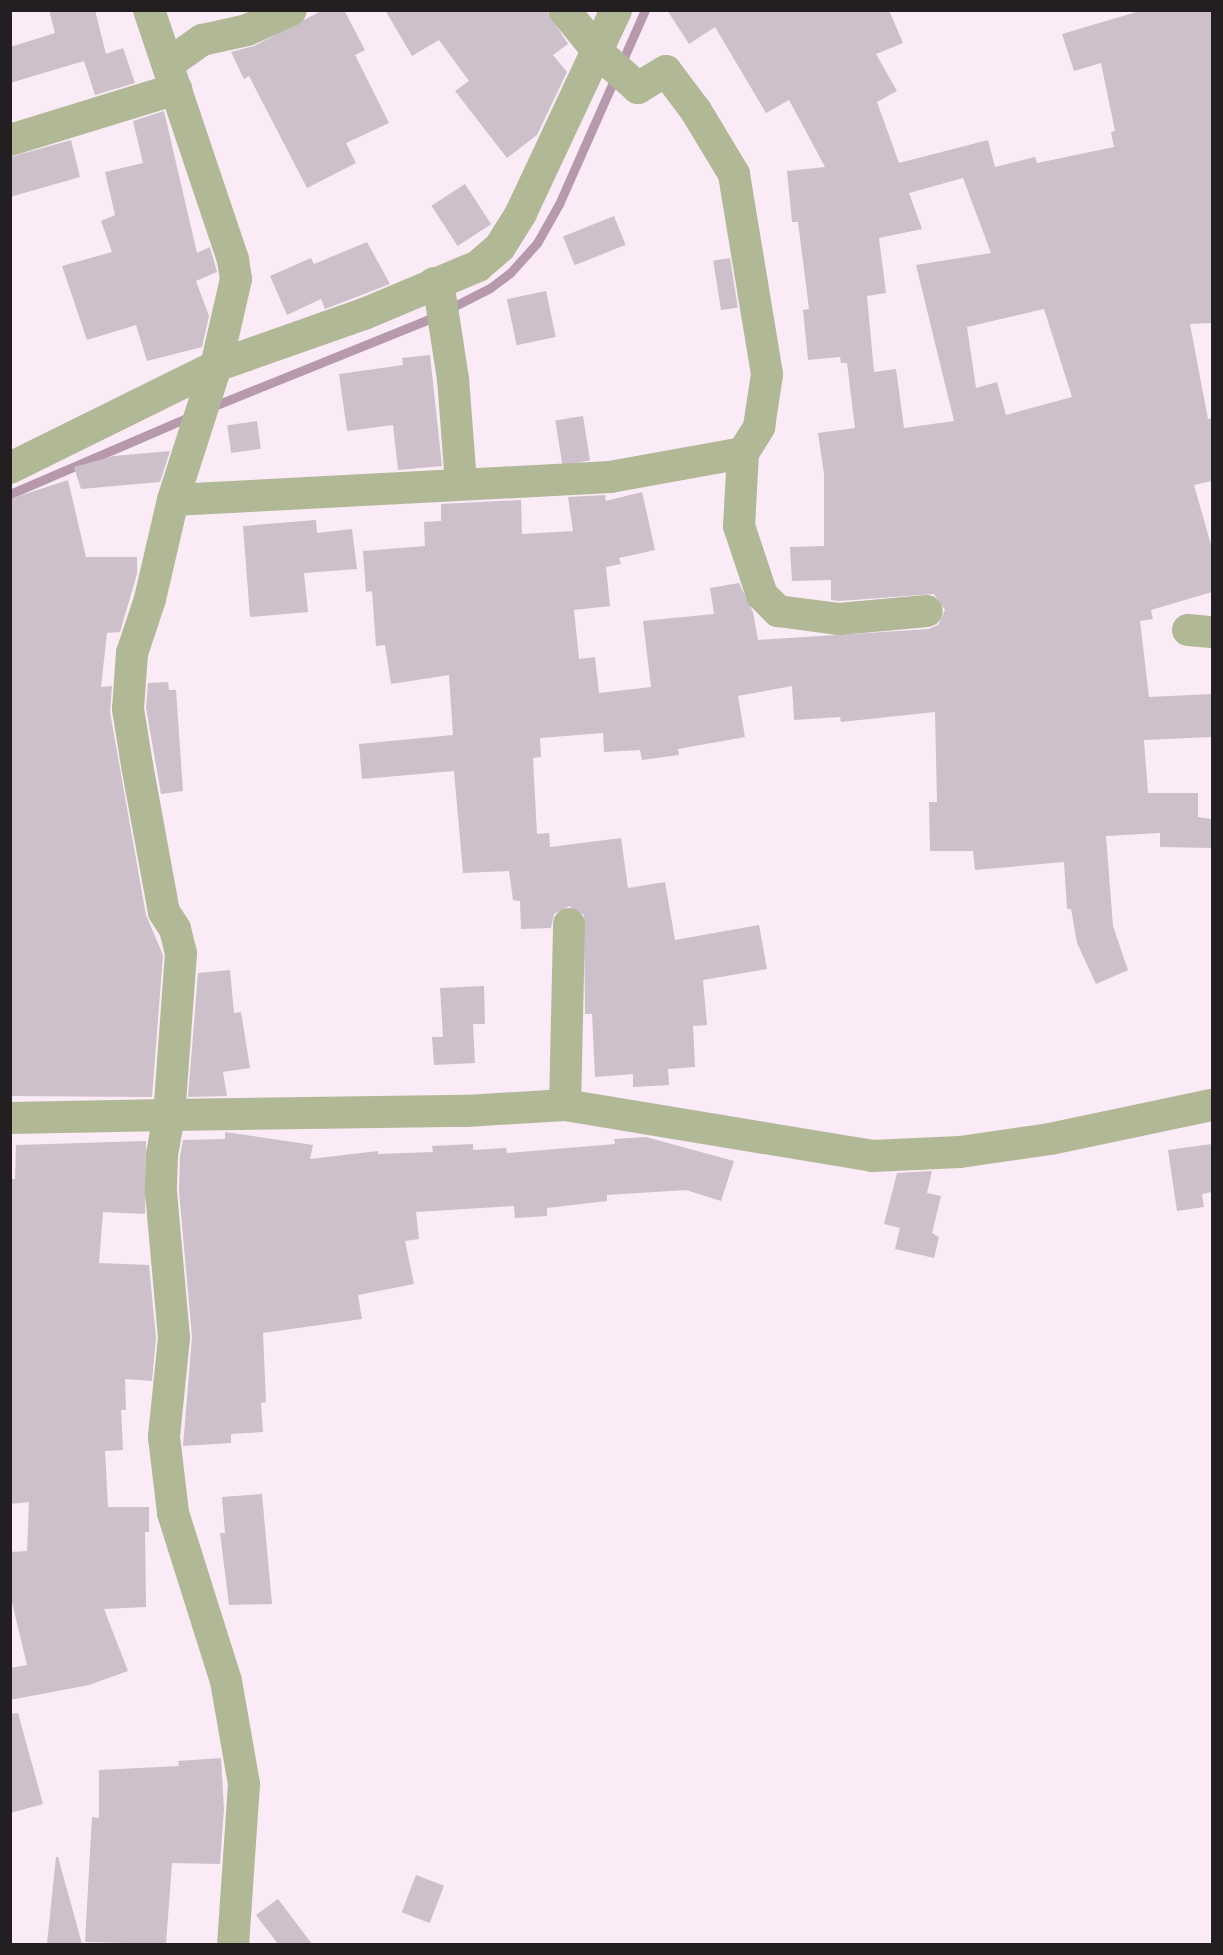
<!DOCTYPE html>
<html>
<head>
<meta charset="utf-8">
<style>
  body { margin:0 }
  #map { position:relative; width:1223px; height:1955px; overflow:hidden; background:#faebf6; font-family:"Roboto Serif",serif }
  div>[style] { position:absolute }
  .stream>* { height:9px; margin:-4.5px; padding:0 4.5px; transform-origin:4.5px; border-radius:4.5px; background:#b699ad }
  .building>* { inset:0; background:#cec0ca; transform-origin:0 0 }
  .minor>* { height:32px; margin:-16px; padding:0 16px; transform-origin:16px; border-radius:16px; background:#b1b896 }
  span { translate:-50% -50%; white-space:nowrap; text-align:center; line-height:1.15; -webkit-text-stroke:4.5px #fff; paint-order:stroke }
  .frame { position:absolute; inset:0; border:12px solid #231e22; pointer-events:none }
</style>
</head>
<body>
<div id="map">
  <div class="stream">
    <i style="left:209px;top:408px;width:235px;rotate:-22deg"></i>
    <i style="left:427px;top:320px;width:71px;rotate:-26.9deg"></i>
    <i style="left:490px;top:288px;width:25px;rotate:-37deg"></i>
    <i style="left:510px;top:273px;width:40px;rotate:-48deg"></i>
    <i style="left:537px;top:243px;width:45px;rotate:-60.6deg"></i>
    <i style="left:559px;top:204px;width:212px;rotate:-66.1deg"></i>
    <i style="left:10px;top:494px;width:197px;rotate:-23.3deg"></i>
  </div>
  <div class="building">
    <i style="clip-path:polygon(49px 10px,95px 10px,106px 54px,123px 48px,135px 83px,95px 95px,84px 61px,10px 83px,10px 47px,55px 33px)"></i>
    <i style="clip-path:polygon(323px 10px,344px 10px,365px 50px,355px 55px,389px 123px,346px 143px,356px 163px,307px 188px,249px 76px,244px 79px,231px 52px,254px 46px)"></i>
    <i style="clip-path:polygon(385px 10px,546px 10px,568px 44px,553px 55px,567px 72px,537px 135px,507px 158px,455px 91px,469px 81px,439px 40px,412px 56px)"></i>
    <i style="clip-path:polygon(evenodd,667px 10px,889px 10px,903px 43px,876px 54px,897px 91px,877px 102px,899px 163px,988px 140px,995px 167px,1035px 157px,1037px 163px,1114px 147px,1111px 132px,1115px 131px,1101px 63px,1074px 71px,1062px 34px,1143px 10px,1212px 10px,1212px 323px,1190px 324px,1208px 419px,1212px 418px,1212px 481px,1194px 485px,1212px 548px,1212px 592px,1151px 610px,1153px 619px,1140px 621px,1149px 697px,1212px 694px,1212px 737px,1144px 740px,1148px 793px,1198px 793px,1198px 817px,1212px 819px,1212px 848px,1160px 847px,1160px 833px,1106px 836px,1113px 926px,1128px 970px,1096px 984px,1077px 943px,1071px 909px,1067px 909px,1064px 862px,975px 870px,973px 851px,930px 851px,929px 802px,937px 802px,935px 712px,841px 722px,840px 717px,794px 720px,792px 686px,738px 696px,745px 737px,678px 749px,679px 755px,642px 760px,640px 750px,604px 752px,603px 733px,540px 738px,541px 757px,533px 758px,537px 834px,549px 833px,550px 847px,621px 838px,628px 888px,665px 882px,675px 940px,759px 925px,767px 969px,703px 980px,707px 1025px,693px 1026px,695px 1067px,668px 1069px,669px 1085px,633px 1087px,633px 1074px,595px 1077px,592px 1014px,585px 1014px,584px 915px,569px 906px,554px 914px,551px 928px,521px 929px,520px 901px,513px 900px,509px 871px,463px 873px,454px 771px,362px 779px,359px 744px,453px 735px,449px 675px,391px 684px,385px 645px,376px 646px,372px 591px,366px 592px,363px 551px,425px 546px,424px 522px,441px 521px,441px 504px,521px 500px,522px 534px,573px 531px,568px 497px,605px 495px,606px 501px,642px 492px,655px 550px,619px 558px,621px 564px,606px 567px,610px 606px,574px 610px,579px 659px,595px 657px,599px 693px,651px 687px,643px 621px,714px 614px,710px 588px,739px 583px,753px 612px,758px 640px,929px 629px,938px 625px,945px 610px,934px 594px,839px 601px,831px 600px,831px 580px,792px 581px,790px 547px,824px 546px,824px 474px,818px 433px,855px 428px,847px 363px,841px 363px,840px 357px,808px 360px,803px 310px,809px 309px,798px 222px,792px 222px,787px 171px,825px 167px,789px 100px,766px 113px,715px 27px,689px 44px,667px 10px,963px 178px,991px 253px,916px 265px,954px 421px,904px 428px,896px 369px,874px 372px,867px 296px,886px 293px,879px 238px,922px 229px,909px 193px,963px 178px,667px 10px,1044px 309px,1072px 397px,1006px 415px,997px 382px,976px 388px,967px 327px,1044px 309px)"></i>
    <i style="clip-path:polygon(164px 111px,197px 253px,210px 247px,217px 272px,196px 281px,209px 316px,202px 347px,147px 361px,136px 325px,87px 340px,62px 266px,112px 252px,101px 221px,115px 215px,105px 172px,143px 163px,133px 121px)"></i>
    <i style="clip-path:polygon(71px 140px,80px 177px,10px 197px,10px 157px)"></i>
    <i style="left:465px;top:184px;width:48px;height:40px;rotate:57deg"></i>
    <i style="left:614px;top:216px;width:31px;height:55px;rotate:68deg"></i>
    <i style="clip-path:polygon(367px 242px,390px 284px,325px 309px,321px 299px,287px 315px,270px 276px,311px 258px,314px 264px)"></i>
    <i style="left:730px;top:258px;width:50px;height:17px;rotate:81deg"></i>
    <i style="left:546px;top:291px;width:47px;height:40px;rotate:78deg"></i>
    <i style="clip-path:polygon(430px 355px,442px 466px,398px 470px,393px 425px,347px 431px,339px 374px,403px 365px,402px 358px)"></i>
    <i style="left:583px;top:416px;width:45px;height:28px;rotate:81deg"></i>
    <i style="left:257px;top:421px;width:28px;height:30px;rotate:82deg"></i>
    <i style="clip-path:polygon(170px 451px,160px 482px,81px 489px,74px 467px,114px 456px)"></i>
    <i style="clip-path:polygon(68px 480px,86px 557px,137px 557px,137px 574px,120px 632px,107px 633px,101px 687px,112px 686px,110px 712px,146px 915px,163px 955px,152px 1097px,10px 1096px,10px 499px)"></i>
    <i style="clip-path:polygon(316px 520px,317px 533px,352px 529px,357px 569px,304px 573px,308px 612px,250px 617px,243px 526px)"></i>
    <i style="clip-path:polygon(168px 682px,169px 690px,176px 690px,183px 791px,161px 794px,146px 708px,148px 683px)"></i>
    <i style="clip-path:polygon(230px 970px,234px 1013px,241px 1012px,250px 1068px,223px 1072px,227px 1096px,188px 1097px,198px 973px)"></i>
    <i style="clip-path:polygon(484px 986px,485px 1024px,473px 1024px,475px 1063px,434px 1065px,432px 1037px,443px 1037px,440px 988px)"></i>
    <i style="clip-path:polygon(225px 1132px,313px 1145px,310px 1159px,378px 1151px,378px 1154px,433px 1152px,432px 1146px,473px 1144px,473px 1150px,506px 1148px,507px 1153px,615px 1144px,614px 1139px,646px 1137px,734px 1161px,721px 1201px,686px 1190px,607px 1195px,607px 1201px,547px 1208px,547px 1216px,515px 1218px,514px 1206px,416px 1212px,419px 1239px,405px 1241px,414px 1284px,358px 1295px,362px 1319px,263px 1333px,266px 1402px,261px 1403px,263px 1432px,231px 1434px,231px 1443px,183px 1446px,192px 1337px,179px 1191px,180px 1156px,183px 1140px,225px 1139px)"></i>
    <i style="clip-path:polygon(146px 1141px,145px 1214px,103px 1212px,99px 1263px,149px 1265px,156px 1338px,152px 1381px,125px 1379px,126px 1410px,121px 1410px,123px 1450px,105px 1451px,108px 1507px,149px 1507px,149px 1532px,145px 1532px,146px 1607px,104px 1609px,128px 1671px,89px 1685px,10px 1700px,10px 1668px,27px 1665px,10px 1594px,10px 1552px,27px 1551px,29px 1502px,10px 1504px,10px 1179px,15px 1179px,16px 1145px)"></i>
    <i style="clip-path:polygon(1212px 1144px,1212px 1192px,1202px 1194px,1204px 1207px,1177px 1211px,1168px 1150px)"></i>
    <i style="clip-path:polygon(932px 1171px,927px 1193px,941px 1196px,932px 1233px,939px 1237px,934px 1258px,895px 1249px,900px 1228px,884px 1224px,897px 1173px)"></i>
    <i style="clip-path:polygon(262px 1494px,272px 1604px,229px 1605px,220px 1533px,225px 1533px,222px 1497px)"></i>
    <i style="clip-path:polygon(18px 1713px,43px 1804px,10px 1813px,10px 1714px)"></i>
    <i style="clip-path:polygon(221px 1758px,224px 1809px,220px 1864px,172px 1863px,166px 1944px,85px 1942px,92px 1817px,99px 1818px,99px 1770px,179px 1766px,178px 1761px)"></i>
    <i style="clip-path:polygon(56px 1857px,58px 1857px,82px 1944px,47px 1944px)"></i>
    <i style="left:416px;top:1875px;width:30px;height:40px;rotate:21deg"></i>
    <i style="clip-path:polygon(278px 1899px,312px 1944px,278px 1944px,256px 1915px)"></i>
  </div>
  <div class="minor">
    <i style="left:149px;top:10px;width:264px;rotate:71.4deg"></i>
    <i style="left:233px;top:260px;width:19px;rotate:81deg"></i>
    <i style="left:236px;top:279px;width:89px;rotate:102.9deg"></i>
    <i style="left:216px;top:366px;width:141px;rotate:107.8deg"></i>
    <i style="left:173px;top:500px;width:102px;rotate:103.1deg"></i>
    <i style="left:150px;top:599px;width:57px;rotate:108.4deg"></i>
    <i style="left:132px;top:653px;width:56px;rotate:94.1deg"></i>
    <i style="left:128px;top:709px;width:57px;rotate:80.9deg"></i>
    <i style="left:137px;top:765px;width:149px;rotate:79.6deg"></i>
    <i style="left:164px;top:912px;width:20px;rotate:57deg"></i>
    <i style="left:175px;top:929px;width:25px;rotate:76deg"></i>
    <i style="left:181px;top:953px;width:162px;rotate:94.2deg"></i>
    <i style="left:169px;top:1115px;width:297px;rotate:-0.8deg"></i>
    <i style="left:466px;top:1111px;width:99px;rotate:-3.5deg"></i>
    <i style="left:565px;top:1105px;width:311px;rotate:9.4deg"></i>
    <i style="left:872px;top:1156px;width:88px;rotate:-2.6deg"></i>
    <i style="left:960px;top:1152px;width:91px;rotate:-8.2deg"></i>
    <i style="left:1050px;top:1139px;width:166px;rotate:-11.9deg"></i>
    <i style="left:168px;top:64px;width:42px;rotate:-35.2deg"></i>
    <i style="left:202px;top:40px;width:46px;rotate:-12.5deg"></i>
    <i style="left:247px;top:30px;width:48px;rotate:-24.4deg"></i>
    <i style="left:10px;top:140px;width:174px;rotate:-17.1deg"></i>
    <i style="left:434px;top:283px;width:13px;rotate:63deg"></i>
    <i style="left:440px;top:295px;width:85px;rotate:81.2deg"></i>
    <i style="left:453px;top:379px;width:103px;rotate:85.6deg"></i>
    <i style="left:743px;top:453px;width:73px;rotate:93.1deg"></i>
    <i style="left:739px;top:526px;width:73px;rotate:71.6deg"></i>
    <i style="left:762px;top:595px;width:23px;rotate:45deg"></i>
    <i style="left:778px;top:611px;width:62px;rotate:7.5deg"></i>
    <i style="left:839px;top:619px;width:88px;rotate:-5.2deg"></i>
    <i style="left:10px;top:468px;width:230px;rotate:-26.3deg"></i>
    <i style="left:216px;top:366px;width:157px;rotate:-19.4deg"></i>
    <i style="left:364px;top:314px;width:124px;rotate:-22.8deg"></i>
    <i style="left:478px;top:266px;width:29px;rotate:-41deg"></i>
    <i style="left:500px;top:247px;width:40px;rotate:-58deg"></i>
    <i style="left:521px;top:213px;width:224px;rotate:-64.9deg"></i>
    <i style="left:173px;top:500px;width:438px;rotate:-3deg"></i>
    <i style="left:610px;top:477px;width:135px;rotate:-10.2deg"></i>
    <i style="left:743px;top:453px;width:31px;rotate:-58deg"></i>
    <i style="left:759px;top:427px;width:54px;rotate:-81.4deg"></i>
    <i style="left:767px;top:374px;width:203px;rotate:-99.4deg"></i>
    <i style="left:734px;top:174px;width:74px;rotate:-121.1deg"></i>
    <i style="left:696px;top:111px;width:50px;rotate:-126.9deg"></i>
    <i style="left:666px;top:71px;width:33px;rotate:149deg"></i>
    <i style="left:638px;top:88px;width:50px;rotate:-138.3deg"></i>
    <i style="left:601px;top:55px;width:58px;rotate:-129.4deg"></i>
    <i style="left:1188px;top:630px;width:24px;rotate:5deg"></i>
    <i style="left:565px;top:1105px;width:181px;rotate:-88.7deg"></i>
    <i style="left:10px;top:1118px;width:159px;rotate:-1.1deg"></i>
    <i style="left:169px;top:1115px;width:40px;rotate:100deg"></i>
    <i style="left:162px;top:1154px;width:38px;rotate:92deg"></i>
    <i style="left:161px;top:1192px;width:147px;rotate:84.9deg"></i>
    <i style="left:174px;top:1338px;width:100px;rotate:95.8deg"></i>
    <i style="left:164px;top:1437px;width:77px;rotate:83.2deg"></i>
    <i style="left:173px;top:1513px;width:176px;rotate:72.5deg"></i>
    <i style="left:226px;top:1681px;width:105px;rotate:80.1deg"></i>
    <i style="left:244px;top:1784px;width:160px;rotate:93.9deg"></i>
  </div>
  <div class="frame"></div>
</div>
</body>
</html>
